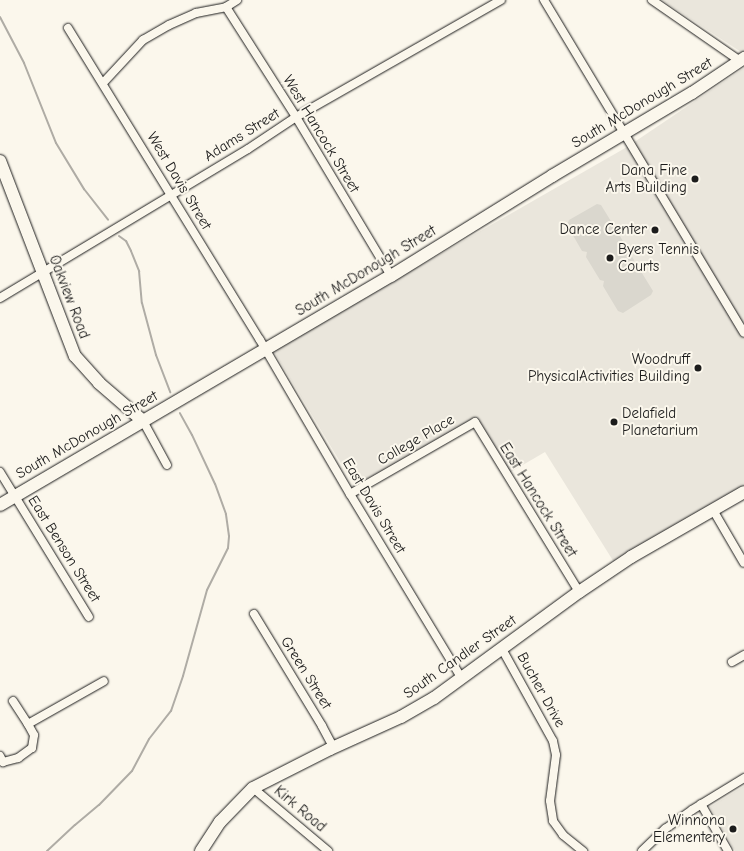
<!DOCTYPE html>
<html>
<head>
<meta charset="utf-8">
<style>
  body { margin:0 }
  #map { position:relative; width:744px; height:851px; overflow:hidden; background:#fbf7ec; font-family:"Comic Neue",sans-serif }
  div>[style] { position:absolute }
  .built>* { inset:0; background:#eae6dc }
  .green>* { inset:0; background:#dad7ce }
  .stream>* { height:2px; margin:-1px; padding:0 1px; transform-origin:1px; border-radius:1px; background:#afaca5 }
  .roads { filter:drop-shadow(0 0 1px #1c1c1c) drop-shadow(0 0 1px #1c1c1c) }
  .street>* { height:8px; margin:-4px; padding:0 4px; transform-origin:4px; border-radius:4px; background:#fbf7ec }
  .secondary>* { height:12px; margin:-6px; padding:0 6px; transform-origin:6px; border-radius:6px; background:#fbf7ec }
  .dots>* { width:11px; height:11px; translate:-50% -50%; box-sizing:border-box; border:2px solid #fbf7ec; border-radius:50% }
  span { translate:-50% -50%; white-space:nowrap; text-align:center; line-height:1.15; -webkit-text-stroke:4px #fbf7ec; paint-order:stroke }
  .street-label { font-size:15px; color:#1c1c1c }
  .poi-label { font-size:15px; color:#1c1c1c }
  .right { translate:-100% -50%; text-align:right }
  .left { translate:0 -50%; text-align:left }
</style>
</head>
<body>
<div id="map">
  <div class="built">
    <i style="clip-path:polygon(662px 0,744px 0,744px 54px)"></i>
    <i style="clip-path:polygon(744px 68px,744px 493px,617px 567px,545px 452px,509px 473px,478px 422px,362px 481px,351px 480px,273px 350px,627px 147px)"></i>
    <i style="clip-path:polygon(744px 786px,744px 851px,735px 851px,710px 807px)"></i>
  </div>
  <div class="green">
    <i style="clip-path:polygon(597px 204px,601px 205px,617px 231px,615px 235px,620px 236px,634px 260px,633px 264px,637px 265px,653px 291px,651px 295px,623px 313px,618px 311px,603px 286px,604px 281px,600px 280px,586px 257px,587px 252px,582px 251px,567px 225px,569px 220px)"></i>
  </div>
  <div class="stream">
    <i style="left:0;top:17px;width:52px;rotate:62.4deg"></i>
    <i style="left:24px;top:63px;width:86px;rotate:68.2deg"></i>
    <i style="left:56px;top:143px;width:54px;rotate:58.7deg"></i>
    <i style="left:84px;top:189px;width:39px;rotate:52deg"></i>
    <i style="left:119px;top:236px;width:9px;rotate:36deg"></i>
    <i style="left:126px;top:241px;width:11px;rotate:63deg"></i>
    <i style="left:131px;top:251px;width:22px;rotate:68deg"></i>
    <i style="left:139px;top:271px;width:32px;rotate:85deg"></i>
    <i style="left:142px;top:303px;width:54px;rotate:74.9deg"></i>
    <i style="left:156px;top:355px;width:40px;rotate:69deg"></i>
    <i style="left:47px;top:851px;width:38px;rotate:-43deg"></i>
    <i style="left:75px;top:825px;width:31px;rotate:-40deg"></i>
    <i style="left:99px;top:805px;width:47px;rotate:-45.9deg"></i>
    <i style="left:132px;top:771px;width:36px;rotate:-62deg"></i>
    <i style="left:149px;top:739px;width:36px;rotate:-52deg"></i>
    <i style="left:171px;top:711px;width:37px;rotate:-71deg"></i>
    <i style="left:183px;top:676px;width:89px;rotate:-74.4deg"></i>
    <i style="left:207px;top:590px;width:47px;rotate:-63.4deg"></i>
    <i style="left:228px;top:548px;width:12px;rotate:-85deg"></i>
    <i style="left:229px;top:536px;width:22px;rotate:-98deg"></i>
    <i style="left:226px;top:514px;width:32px;rotate:-110deg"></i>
    <i style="left:215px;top:484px;width:54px;rotate:-115.1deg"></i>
    <i style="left:192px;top:435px;width:25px;rotate:-119deg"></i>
  </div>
  <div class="roads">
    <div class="street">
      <i style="left:544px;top:0;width:388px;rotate:59deg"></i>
      <i style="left:652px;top:0;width:107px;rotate:34.7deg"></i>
      <i style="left:226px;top:7px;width:130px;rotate:57.5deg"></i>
      <i style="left:296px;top:117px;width:185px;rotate:59.1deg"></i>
      <i style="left:68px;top:28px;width:366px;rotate:58.4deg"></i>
      <i style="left:260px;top:340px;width:178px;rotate:59.7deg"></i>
      <i style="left:350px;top:494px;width:214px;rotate:58.8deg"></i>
      <i style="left:103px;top:83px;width:59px;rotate:-47.1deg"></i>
      <i style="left:143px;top:40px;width:30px;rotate:-30deg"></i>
      <i style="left:169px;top:25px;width:30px;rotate:-24deg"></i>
      <i style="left:196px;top:13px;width:31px;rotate:-11deg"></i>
      <i style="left:226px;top:7px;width:13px;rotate:-32deg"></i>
      <i style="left:0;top:298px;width:289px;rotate:-31deg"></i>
      <i style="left:248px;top:149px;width:58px;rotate:-33.7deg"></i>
      <i style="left:296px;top:117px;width:236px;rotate:-29.7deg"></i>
      <i style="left:143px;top:421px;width:50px;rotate:61.4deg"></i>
      <i style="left:0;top:472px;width:170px;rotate:58.5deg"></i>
      <i style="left:350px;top:494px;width:144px;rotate:-29.9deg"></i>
      <i style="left:475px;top:422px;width:199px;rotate:58.5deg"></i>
      <i style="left:713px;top:510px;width:61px;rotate:59.7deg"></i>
      <i style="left:254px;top:614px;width:131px;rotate:58.7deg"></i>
      <i style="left:322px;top:726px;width:24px;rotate:62deg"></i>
      <i style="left:502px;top:649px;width:105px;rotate:61deg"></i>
      <i style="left:553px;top:741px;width:14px;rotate:78deg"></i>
      <i style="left:556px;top:755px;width:46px;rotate:97.4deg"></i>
      <i style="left:550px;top:801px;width:20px;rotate:81deg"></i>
      <i style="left:553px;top:821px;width:17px;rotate:54deg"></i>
      <i style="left:563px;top:835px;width:26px;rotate:39deg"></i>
      <i style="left:732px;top:662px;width:14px;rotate:-30deg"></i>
      <i style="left:13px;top:701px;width:27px;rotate:57deg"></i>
      <i style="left:0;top:756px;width:7px;rotate:63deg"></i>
      <i style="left:3px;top:762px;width:16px;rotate:-15deg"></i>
      <i style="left:18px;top:758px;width:17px;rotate:-36deg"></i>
      <i style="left:32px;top:748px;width:13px;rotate:-81deg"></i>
      <i style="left:34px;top:735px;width:13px;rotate:-119deg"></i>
      <i style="left:28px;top:724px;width:87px;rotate:-29.5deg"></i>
      <i style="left:253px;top:788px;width:98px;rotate:40deg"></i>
      <i style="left:701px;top:804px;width:54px;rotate:60.1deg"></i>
      <i style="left:642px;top:851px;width:32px;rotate:-44deg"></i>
      <i style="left:665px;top:829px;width:33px;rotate:-35deg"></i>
      <i style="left:692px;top:810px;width:61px;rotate:-31.6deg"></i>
    </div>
    <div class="secondary">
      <i style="left:0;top:161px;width:209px;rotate:69deg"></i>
      <i style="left:75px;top:356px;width:36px;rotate:48deg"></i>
      <i style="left:99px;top:383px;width:58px;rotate:40.8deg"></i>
      <i style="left:0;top:505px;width:453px;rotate:-30.4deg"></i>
      <i style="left:391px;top:276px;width:190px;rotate:-31.8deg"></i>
      <i style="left:552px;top:176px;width:163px;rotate:-30.7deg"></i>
      <i style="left:692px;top:93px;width:63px;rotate:-33.9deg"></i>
      <i style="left:201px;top:851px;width:35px;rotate:-57deg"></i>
      <i style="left:220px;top:822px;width:47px;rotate:-45.9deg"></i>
      <i style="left:253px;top:788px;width:86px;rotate:-26.9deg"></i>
      <i style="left:330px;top:749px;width:78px;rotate:-24.3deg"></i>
      <i style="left:401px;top:717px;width:38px;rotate:-30deg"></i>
      <i style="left:434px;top:698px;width:180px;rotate:-36.2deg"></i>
      <i style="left:579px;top:592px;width:63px;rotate:-33.9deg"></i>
      <i style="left:631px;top:557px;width:130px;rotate:-29.9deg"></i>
    </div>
  </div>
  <div class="dots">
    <i style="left:695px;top:179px;background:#1c1c1c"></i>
    <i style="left:655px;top:230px;background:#1c1c1c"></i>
    <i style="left:610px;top:258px;background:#1c1c1c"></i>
    <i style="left:698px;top:368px;background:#1c1c1c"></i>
    <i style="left:614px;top:422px;background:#1c1c1c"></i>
    <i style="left:733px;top:829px;background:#1c1c1c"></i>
  </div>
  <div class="street-label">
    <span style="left:642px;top:103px;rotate:-31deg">South McDonough Street</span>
    <span style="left:321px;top:134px;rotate:59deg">West Hancock Street</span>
    <span style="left:242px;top:135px;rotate:-32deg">Adams Street</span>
    <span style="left:179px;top:181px;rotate:59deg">West Davis Street</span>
    <span style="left:366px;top:271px;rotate:-31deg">South McDonough Street</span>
    <span style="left:69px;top:297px;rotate:69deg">Oakview Road</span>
    <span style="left:87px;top:435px;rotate:-30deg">South McDonough Street</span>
    <span style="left:416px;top:440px;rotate:-30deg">College Place</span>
    <span style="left:538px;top:500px;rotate:58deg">East Hancock Street</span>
    <span style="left:374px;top:506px;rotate:59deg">East Davis Street</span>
    <span style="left:64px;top:549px;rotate:58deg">East Benson Street</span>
    <span style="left:460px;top:657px;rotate:-35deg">South Candler Street</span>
    <span style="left:306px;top:673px;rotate:58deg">Green Street</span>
    <span style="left:541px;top:690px;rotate:61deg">Bucher Drive</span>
    <span style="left:300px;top:809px;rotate:40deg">Kirk Road</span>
  </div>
  <div class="poi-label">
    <span class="right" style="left:687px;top:179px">Dana Fine<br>Arts Building</span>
    <span class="right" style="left:647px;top:230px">Dance Center</span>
    <span class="left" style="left:618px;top:258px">Byers Tennis<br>Courts</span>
    <span class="right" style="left:690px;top:368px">Woodruff<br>PhysicalActivities Building</span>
    <span class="left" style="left:622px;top:422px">Delafield<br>Planetarium</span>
    <span class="right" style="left:725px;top:829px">Winnona<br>Elementery</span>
  </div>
</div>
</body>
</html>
